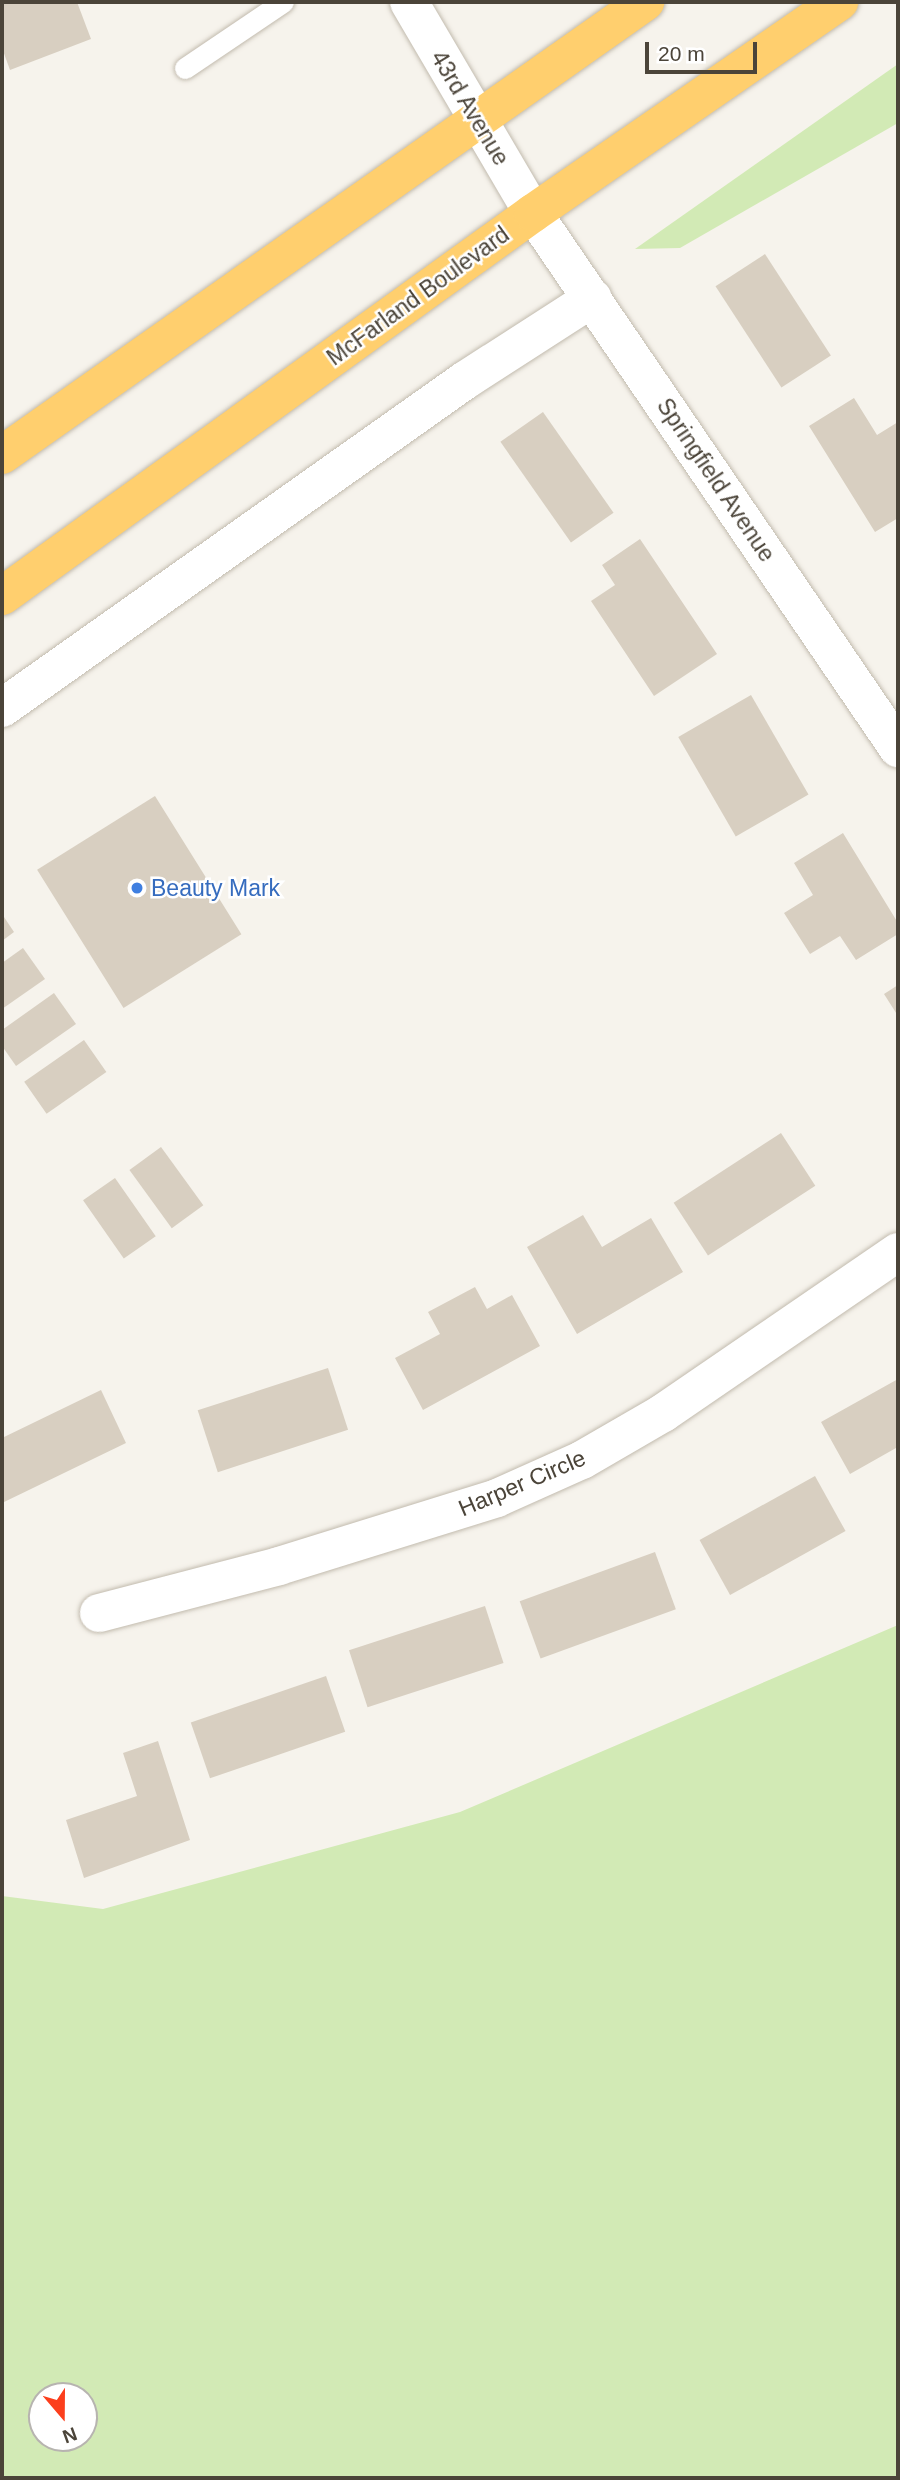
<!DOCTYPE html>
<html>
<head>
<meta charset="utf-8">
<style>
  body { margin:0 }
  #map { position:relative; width:900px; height:2480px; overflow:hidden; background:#f6f3ec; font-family:Helvetica,sans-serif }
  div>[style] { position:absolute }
  .green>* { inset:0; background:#d2eab5 }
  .building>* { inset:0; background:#d8cfc1; transform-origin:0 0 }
  .roads { filter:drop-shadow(0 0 2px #c2bbae) drop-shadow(0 0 2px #c2bbae) }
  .lane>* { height:21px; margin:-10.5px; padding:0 10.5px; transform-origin:10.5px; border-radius:10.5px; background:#fff }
  .street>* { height:38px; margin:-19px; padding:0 19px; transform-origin:19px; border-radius:19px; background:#fff }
  .highway>* { height:38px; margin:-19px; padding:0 19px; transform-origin:19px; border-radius:19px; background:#ffcf6e }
  .dots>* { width:19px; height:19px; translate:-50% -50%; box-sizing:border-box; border:4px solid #fff; border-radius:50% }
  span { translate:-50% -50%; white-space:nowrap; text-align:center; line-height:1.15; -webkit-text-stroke:5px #fff; paint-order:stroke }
  .street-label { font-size:23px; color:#4b4439 }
  .shop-label { font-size:23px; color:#366cbe }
  .left { translate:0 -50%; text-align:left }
  .frame { position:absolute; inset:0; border:4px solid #4b4439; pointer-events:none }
  .north { position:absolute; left:28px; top:2382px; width:70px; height:70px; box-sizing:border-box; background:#fff; border:2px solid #b7b4b0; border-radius:50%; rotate:160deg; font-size:19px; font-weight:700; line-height:28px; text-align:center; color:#4b4439 }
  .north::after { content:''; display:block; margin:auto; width:24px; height:32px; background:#fc3f1d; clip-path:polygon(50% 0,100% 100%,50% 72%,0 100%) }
  .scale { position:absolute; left:645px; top:42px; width:112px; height:32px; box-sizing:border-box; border:4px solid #4b4439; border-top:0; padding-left:9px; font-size:21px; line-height:24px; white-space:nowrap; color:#4b4439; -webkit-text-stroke:5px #fff; paint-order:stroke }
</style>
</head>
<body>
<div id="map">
  <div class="green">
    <i style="clip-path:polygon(898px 64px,898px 123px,680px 248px,635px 249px)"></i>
    <i style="clip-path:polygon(evenodd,898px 1625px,898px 2478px,2px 2478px,2px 1896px,103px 1909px,460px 1812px,898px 1625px,42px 2396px,84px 2396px,84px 2438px,42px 2438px,42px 2396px)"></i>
  </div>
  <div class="building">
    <i style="clip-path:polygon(2px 2px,77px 2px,91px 39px,10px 70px,2px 48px)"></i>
    <i style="left:765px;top:254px;width:121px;height:59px;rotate:57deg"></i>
    <i style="clip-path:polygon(854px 398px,877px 435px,898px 422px,898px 518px,875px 532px,809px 426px)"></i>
    <i style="left:543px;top:412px;width:123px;height:52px;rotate:55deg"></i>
    <i style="clip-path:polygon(640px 539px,717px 654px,654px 696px,591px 601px,615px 585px,602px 565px)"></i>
    <i style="left:751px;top:695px;width:115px;height:84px;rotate:60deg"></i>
    <i style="left:155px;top:796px;width:163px;height:139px;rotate:58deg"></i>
    <i style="clip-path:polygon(843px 833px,898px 923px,898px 934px,856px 960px,840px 936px,810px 954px,784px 913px,813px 895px,794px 863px)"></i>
    <i style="clip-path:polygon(2px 914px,14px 932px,2px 941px)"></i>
    <i style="clip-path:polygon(23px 948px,45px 979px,2px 1009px,2px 963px)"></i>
    <i style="clip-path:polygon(898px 985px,898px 1016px,884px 994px)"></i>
    <i style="clip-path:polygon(54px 993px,76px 1024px,16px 1066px,2px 1046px,2px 1030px)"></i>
    <i style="left:84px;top:1040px;width:39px;height:73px;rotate:55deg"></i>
    <i style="left:781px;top:1133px;width:63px;height:128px;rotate:57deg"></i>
    <i style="left:161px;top:1147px;width:72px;height:39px;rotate:54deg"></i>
    <i style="left:115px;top:1178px;width:71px;height:39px;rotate:55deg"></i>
    <i style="clip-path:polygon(583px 1215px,602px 1247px,651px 1218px,683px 1272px,577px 1334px,527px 1247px)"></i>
    <i style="clip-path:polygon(475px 1287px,487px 1309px,512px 1295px,540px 1346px,423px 1410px,395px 1358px,440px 1334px,428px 1312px)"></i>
    <i style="left:328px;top:1368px;width:65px;height:137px;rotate:72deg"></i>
    <i style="clip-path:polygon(898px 1379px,898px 1453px,896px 1448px,850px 1474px,821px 1422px)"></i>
    <i style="clip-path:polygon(101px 1390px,126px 1443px,2px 1503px,2px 1438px)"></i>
    <i style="left:815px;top:1476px;width:63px;height:132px;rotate:61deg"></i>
    <i style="left:655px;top:1552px;width:61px;height:144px;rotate:70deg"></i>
    <i style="left:485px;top:1606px;width:60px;height:143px;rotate:72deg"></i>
    <i style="left:326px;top:1676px;width:59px;height:143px;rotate:71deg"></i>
    <i style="clip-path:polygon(158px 1741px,190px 1840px,84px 1878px,66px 1820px,137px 1796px,123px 1753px)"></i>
  </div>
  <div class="roads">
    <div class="lane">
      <i style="left:185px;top:68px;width:118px;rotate:-34deg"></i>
    </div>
    <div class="street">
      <i style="left:409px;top:2px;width:245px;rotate:59.6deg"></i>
      <i style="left:533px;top:213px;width:648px;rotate:55.7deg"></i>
      <i style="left:2px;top:708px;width:566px;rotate:-35.29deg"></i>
      <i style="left:464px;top:381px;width:153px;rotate:-32.8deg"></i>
      <i style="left:99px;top:1613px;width:186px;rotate:-14.6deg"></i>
      <i style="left:279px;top:1566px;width:228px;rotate:-17.3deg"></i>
      <i style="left:497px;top:1498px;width:93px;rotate:-24.1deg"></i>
      <i style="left:582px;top:1460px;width:94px;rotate:-30.1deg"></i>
      <i style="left:663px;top:1413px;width:285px;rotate:-34.4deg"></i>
    </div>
    <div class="highway">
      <i style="left:2px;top:455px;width:787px;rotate:-35.17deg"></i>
      <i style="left:2px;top:596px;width:655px;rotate:-35.8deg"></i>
      <i style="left:533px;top:213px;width:372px;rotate:-34.6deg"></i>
    </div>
  </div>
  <div class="dots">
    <i style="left:137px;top:888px;background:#3f7fe0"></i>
  </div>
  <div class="street-label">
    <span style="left:470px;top:108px;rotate:59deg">43rd Avenue</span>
    <span style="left:418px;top:296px;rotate:-36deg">McFarland Boulevard</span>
    <span style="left:716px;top:480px;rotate:56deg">Springfield Avenue</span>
    <span style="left:522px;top:1483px;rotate:-23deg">Harper Circle</span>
  </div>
  <div class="shop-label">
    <span class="left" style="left:151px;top:888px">Beauty Mark</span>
  </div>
  <div class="frame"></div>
  <div class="north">N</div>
  <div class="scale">20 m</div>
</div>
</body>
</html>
